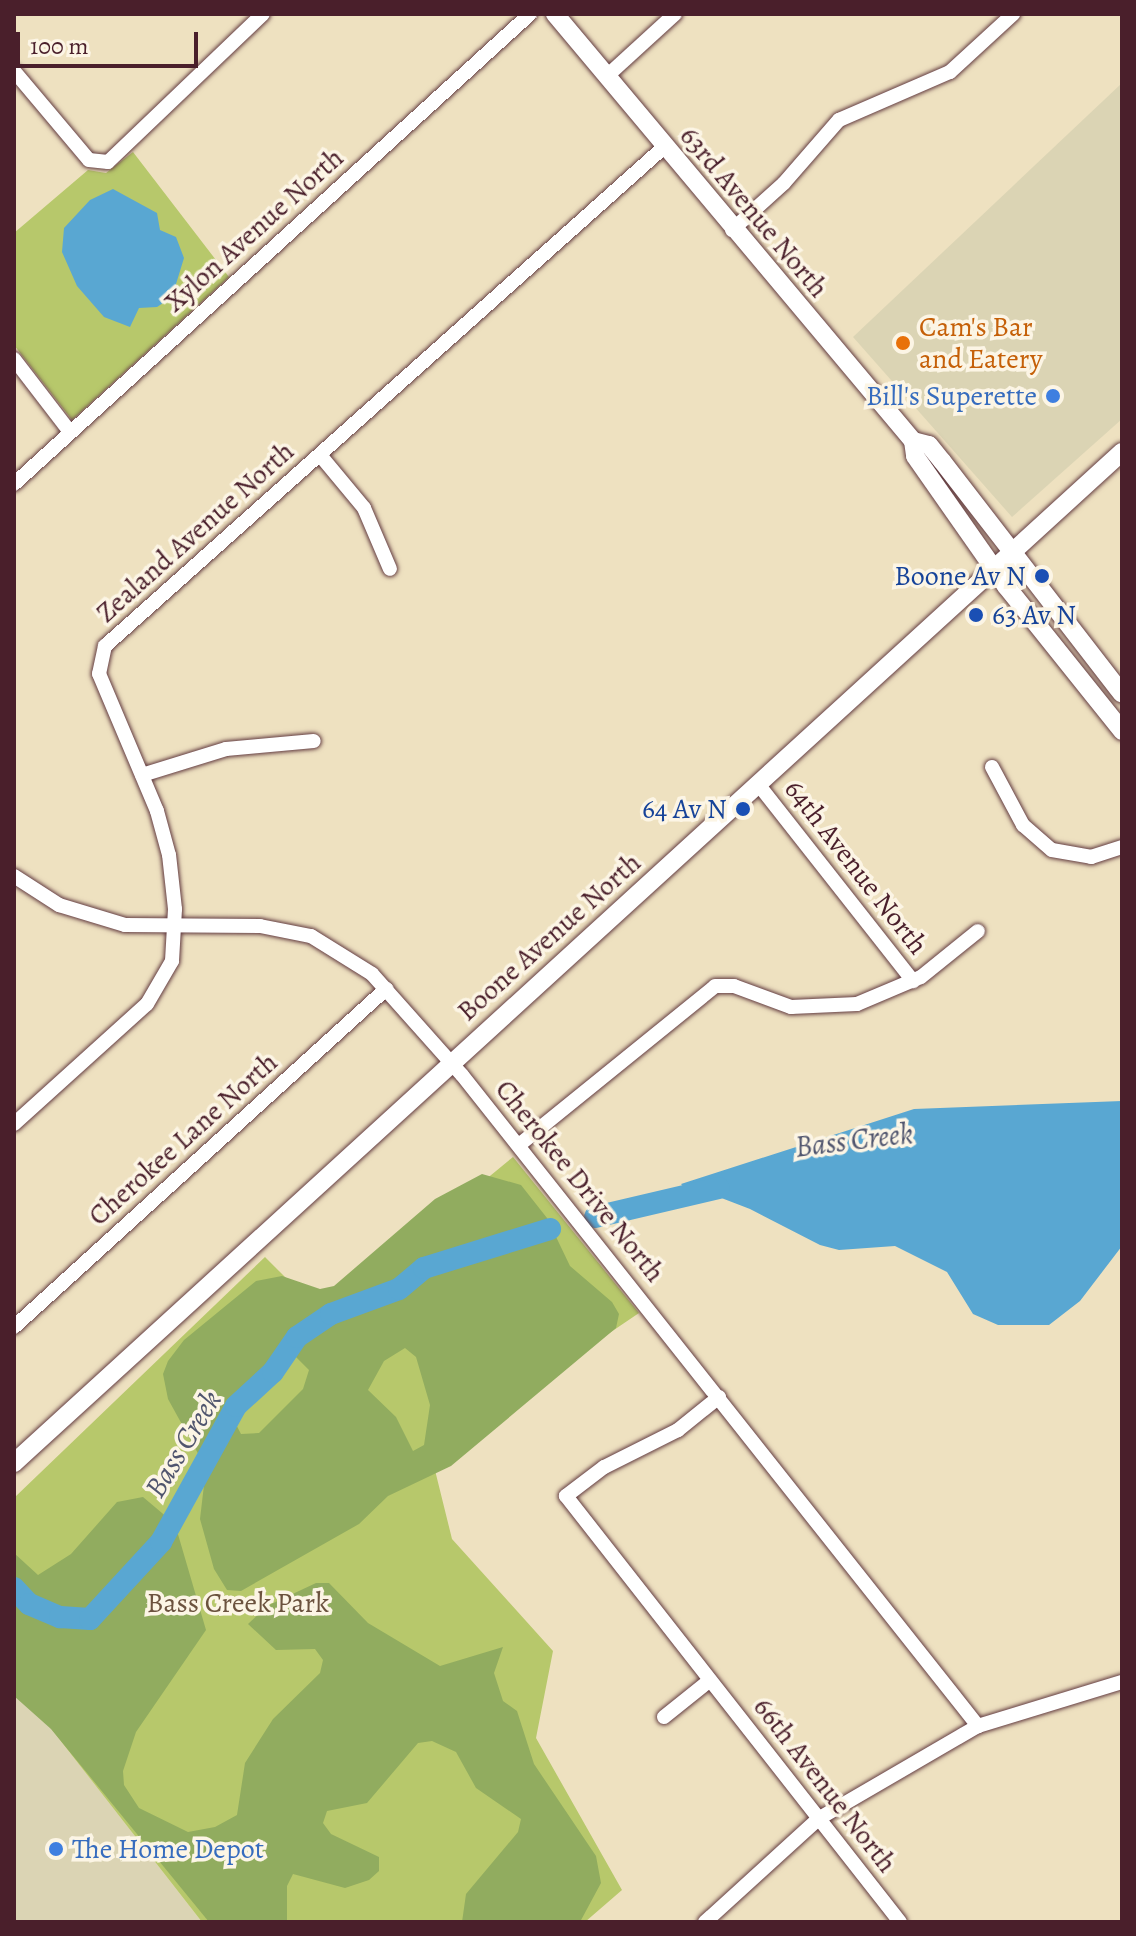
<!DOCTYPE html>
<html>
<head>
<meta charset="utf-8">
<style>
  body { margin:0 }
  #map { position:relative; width:1136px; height:1936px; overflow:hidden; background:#eee1c0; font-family:Alegreya,serif }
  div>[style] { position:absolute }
  .built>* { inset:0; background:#dbd4b4 }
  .green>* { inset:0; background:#b7c86b }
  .forest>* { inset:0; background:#91ac5f }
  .water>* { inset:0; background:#59a7d2 }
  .river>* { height:22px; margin:-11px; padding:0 11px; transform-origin:11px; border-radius:11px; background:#59a7d2 }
  .roads { filter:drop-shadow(0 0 2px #633c41) drop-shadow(0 0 2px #633c41) }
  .minor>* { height:14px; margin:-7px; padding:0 7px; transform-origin:7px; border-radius:7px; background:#fff }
  .tertiary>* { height:18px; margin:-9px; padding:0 9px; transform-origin:9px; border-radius:9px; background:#fff }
  .dots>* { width:22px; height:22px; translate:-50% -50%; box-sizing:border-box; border:4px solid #fcf5e5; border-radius:50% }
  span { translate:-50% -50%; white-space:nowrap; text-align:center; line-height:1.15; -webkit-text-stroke:7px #fcf5e5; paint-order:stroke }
  .street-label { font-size:28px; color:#4a1f2b }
  .food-label { font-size:28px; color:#c56008 }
  .left { translate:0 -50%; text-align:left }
  .shop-label { font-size:28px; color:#366cbe }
  .right { translate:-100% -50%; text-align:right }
  .transit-label { font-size:28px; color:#164399 }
  .park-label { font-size:28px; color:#6b523e }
  .water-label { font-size:30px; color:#50556e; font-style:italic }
  .frame { position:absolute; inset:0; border:16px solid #4a1f2b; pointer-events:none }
  .scale { position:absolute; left:16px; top:32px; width:182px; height:36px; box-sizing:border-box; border:4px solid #4a1f2b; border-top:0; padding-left:10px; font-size:24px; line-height:28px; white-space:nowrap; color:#4a1f2b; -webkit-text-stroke:6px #fcf5e5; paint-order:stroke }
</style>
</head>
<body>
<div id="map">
  <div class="built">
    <i style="clip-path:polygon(1122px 83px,1122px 419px,1012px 517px,853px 337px)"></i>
    <i style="clip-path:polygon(14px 1681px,202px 1922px,14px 1922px)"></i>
  </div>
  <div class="green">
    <i style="clip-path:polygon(133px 152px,229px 277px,72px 420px,14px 345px,14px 233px,88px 170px,106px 173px)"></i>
    <i style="clip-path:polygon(513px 1157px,639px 1313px,431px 1454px,452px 1539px,553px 1651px,536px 1738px,622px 1890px,585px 1922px,202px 1922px,14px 1681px,14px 1498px,265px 1257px,322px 1314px)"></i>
  </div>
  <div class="forest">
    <i style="clip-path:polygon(evenodd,482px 1174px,521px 1185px,547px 1218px,570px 1266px,612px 1302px,619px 1314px,616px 1328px,451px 1466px,388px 1496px,359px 1524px,241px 1591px,227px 1590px,214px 1569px,200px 1519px,206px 1468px,168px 1399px,163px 1374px,168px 1361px,184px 1340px,256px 1281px,282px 1276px,320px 1289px,334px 1286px,435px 1199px,482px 1174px,405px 1348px,416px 1357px,430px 1405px,424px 1445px,413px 1451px,396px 1417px,368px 1390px,384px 1361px,405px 1348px,482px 1174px,295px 1356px,309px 1370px,303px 1389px,259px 1433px,241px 1434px,229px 1411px,239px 1395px,268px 1367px,295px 1356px)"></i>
    <i style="clip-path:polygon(143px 1497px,175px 1524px,206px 1630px,136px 1732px,123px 1771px,124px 1785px,139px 1808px,188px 1832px,215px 1827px,237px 1815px,245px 1763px,273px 1719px,320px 1673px,323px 1660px,315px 1649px,276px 1650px,248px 1624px,267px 1606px,316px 1583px,329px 1583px,368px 1623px,440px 1666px,503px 1647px,494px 1673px,503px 1701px,517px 1711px,534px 1764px,596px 1856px,601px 1883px,580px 1922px,462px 1922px,466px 1894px,518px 1832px,521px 1819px,476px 1788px,456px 1752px,432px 1741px,418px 1743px,367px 1803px,327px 1811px,323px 1823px,331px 1834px,379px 1857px,379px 1871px,369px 1880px,345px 1888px,293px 1874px,287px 1886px,287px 1922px,209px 1922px,51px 1729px,14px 1696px,14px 1553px,38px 1575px,71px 1554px,117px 1502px)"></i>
  </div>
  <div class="water">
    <i style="clip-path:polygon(113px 189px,157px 213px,160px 230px,176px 237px,184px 258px,172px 297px,157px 307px,139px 308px,130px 327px,104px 317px,77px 286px,62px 252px,64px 228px,90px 200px)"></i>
    <i style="clip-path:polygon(1122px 1101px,1122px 1246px,1080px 1301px,1049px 1325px,998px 1325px,973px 1314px,947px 1272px,895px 1246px,839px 1250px,820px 1245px,750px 1209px,711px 1194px,689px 1193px,681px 1184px,914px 1109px)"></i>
  </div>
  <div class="river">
    <i style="left:595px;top:1217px;width:127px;rotate:-13.2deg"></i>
    <i style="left:14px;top:1588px;width:22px;rotate:47deg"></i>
    <i style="left:29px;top:1604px;width:34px;rotate:23deg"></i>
    <i style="left:60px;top:1617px;width:30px;rotate:4deg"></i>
    <i style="left:90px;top:1619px;width:105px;rotate:-47.3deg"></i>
    <i style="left:161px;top:1542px;width:155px;rotate:-61.1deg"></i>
    <i style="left:236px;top:1406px;width:50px;rotate:-42.6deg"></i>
    <i style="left:273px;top:1372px;width:42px;rotate:-55.6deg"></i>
    <i style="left:297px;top:1337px;width:41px;rotate:-34.1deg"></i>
    <i style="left:331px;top:1314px;width:72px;rotate:-20.2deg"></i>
    <i style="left:399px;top:1289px;width:33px;rotate:-40deg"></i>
    <i style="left:424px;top:1268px;width:132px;rotate:-17.2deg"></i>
  </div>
  <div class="roads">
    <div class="minor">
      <i style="left:14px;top:71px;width:116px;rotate:49.9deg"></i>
      <i style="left:89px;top:160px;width:19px;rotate:6deg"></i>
      <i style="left:108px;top:162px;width:214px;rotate:-43.7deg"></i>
      <i style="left:607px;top:76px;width:92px;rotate:-42.4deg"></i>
      <i style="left:732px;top:230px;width:70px;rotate:-42.1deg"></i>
      <i style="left:784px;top:183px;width:84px;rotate:-48.9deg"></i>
      <i style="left:839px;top:120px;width:121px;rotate:-23.4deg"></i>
      <i style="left:950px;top:72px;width:86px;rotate:-42.6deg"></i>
      <i style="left:14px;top:359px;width:92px;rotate:52.5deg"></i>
      <i style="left:320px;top:455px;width:69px;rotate:50.3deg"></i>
      <i style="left:364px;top:508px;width:66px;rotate:66.9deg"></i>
      <i style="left:14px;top:484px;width:698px;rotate:-42.33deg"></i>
      <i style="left:992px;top:767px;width:66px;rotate:61.9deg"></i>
      <i style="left:1023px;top:825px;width:38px;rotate:41deg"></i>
      <i style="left:1052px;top:850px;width:40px;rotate:10deg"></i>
      <i style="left:1091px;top:857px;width:33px;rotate:-18deg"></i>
      <i style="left:142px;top:775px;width:88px;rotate:-17.2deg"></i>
      <i style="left:226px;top:749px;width:88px;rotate:-5.2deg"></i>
      <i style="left:758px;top:784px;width:251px;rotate:51.8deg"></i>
      <i style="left:14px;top:876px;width:54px;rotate:32.8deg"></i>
      <i style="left:59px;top:905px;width:69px;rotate:16.9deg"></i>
      <i style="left:125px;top:925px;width:135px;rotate:0.4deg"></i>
      <i style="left:260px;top:926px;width:52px;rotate:11.1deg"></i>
      <i style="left:311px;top:936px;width:72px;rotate:31.9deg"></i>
      <i style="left:372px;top:974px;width:135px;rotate:48.3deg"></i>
      <i style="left:462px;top:1075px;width:831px;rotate:51.6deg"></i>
      <i style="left:14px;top:1124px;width:179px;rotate:-42.1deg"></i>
      <i style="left:147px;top:1004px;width:50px;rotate:-59.8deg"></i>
      <i style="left:172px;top:961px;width:52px;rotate:-86.7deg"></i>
      <i style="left:175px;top:909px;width:54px;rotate:-96.3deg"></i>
      <i style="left:169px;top:855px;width:46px;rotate:-105.3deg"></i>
      <i style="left:157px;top:811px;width:149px;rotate:-112.9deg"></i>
      <i style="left:99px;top:674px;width:29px;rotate:-78deg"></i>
      <i style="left:105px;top:646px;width:749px;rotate:-41.75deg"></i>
      <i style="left:519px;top:1145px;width:252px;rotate:-39deg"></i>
      <i style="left:715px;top:986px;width:19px"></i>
      <i style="left:734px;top:986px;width:61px;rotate:20.2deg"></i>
      <i style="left:791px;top:1007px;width:66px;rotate:-2.6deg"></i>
      <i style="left:857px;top:1004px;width:69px;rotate:-22.9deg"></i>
      <i style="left:921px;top:977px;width:73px;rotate:-38.9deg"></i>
      <i style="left:14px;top:1327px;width:503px;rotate:-42.26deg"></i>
      <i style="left:719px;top:1397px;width:53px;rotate:141.2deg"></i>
      <i style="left:678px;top:1430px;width:83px;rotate:153.4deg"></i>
      <i style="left:604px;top:1467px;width:48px;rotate:142.7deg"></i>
      <i style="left:566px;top:1496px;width:541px;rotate:51.9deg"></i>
      <i style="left:664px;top:1717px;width:58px;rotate:-38.7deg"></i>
      <i style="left:705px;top:1922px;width:153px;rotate:-42.3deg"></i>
      <i style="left:818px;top:1819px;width:185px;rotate:-30.2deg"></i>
      <i style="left:978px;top:1726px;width:151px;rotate:-17deg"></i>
    </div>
    <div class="tertiary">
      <i style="left:555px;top:14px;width:557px;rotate:50.02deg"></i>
      <i style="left:913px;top:441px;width:15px;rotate:82deg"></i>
      <i style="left:915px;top:456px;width:159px;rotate:55deg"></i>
      <i style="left:1006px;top:586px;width:186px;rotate:51.3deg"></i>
      <i style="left:913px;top:441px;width:16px;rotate:14deg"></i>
      <i style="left:929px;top:445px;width:21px;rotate:51deg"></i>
      <i style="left:942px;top:461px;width:294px;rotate:52.3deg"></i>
      <i style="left:14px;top:1463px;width:1500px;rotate:-42.38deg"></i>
    </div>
  </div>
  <div class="dots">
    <i style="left:903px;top:343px;background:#e8710a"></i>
    <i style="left:1053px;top:396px;background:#3f7fe0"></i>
    <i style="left:1042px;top:576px;background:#1a4fb4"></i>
    <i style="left:976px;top:615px;background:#1a4fb4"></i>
    <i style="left:743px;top:809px;background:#1a4fb4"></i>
    <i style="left:56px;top:1849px;background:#3f7fe0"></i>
  </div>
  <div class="street-label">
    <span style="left:754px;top:212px;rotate:50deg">63rd Avenue North</span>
    <span style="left:254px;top:230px;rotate:-42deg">Xylon Avenue North</span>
    <span style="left:195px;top:532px;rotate:-42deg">Zealand Avenue North</span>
    <span style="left:856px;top:867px;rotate:52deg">64th Avenue North</span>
    <span style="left:549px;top:937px;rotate:-42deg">Boone Avenue North</span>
    <span style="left:183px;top:1139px;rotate:-42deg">Cherokee Lane North</span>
    <span style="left:580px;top:1181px;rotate:51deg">Cherokee Drive North</span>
    <span style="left:825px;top:1785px;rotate:52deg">66th Avenue North</span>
  </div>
  <div class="food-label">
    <span class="left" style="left:919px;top:343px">Cam's Bar<br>and Eatery</span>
  </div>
  <div class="shop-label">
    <span class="right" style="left:1037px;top:396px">Bill's Superette</span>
    <span class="left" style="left:72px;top:1849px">The Home Depot</span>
  </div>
  <div class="transit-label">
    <span class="right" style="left:1026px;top:576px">Boone Av N</span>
    <span class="left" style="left:992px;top:615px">63 Av N</span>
    <span class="right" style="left:727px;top:809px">64 Av N</span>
  </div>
  <div class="park-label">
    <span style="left:238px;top:1603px">Bass Creek Park</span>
  </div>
  <div class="water-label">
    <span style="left:854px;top:1140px;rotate:-7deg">Bass Creek</span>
    <span style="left:183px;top:1444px;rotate:-59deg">Bass Creek</span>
  </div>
  <div class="frame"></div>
  <div class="scale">100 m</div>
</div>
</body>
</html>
